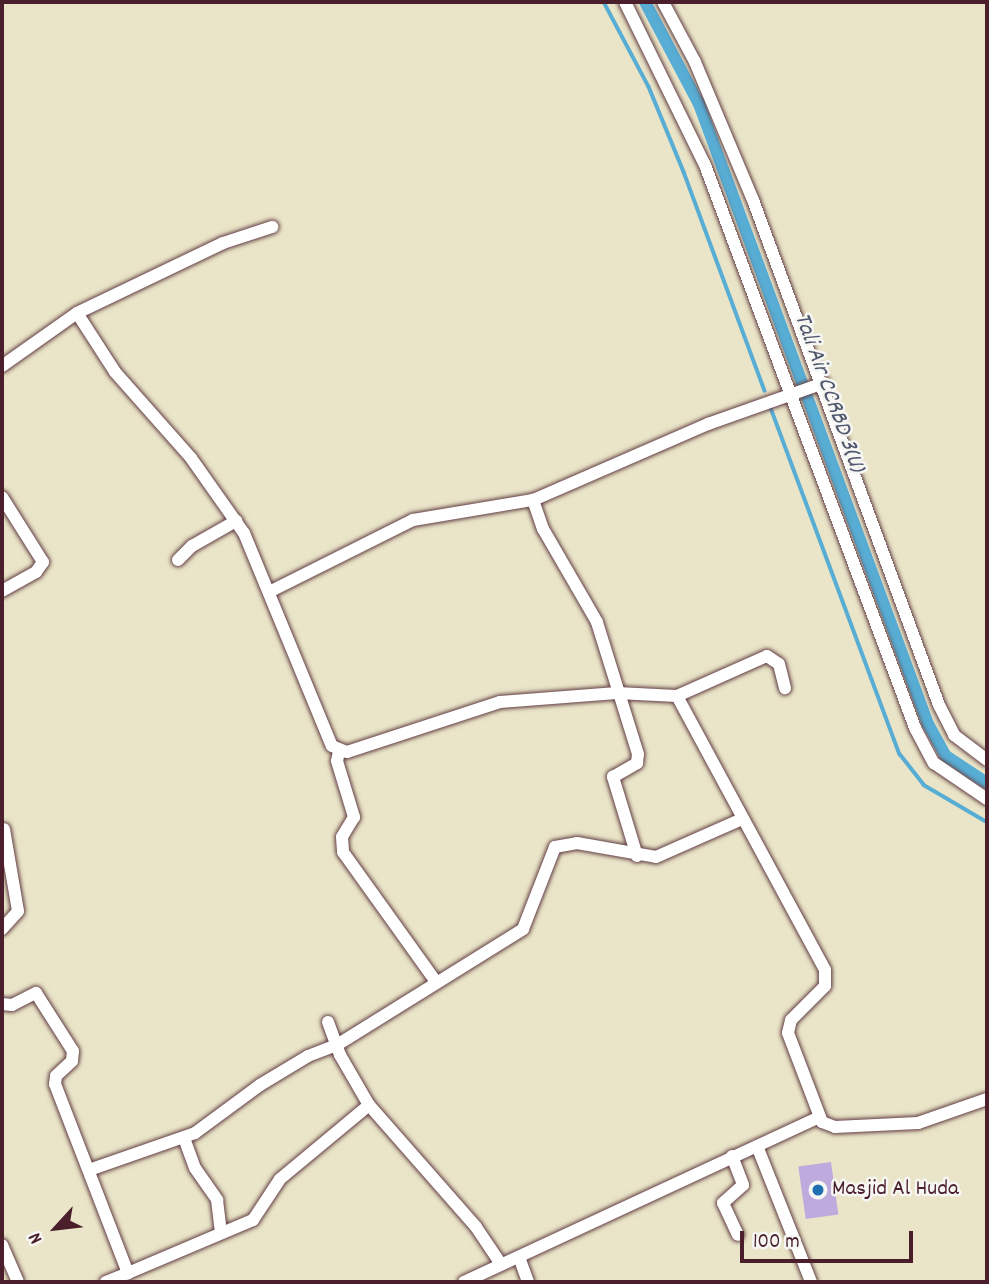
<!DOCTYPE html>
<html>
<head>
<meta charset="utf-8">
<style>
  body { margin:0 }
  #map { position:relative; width:989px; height:1284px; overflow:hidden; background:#eae5c8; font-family:Dekko,sans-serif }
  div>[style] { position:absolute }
  .stream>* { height:3.5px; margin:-1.75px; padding:0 1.75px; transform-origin:1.75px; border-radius:1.75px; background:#58add4 }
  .canal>* { height:12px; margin:-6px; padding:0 6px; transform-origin:6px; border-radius:6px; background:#58add4 }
  .building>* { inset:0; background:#bfaade; transform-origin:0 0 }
  .roads { filter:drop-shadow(0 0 2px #623d43) drop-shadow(0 0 2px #623d43) }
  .minor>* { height:12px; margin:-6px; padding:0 6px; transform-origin:6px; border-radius:6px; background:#fff }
  .dots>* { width:19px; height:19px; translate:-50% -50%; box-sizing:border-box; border:4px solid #f6f6f2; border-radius:50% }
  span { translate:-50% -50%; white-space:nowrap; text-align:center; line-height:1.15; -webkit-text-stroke:5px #f6f6f2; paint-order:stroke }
  .poi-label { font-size:23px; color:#4a1f2b }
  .left { translate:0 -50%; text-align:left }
  .water-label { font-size:24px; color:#50586f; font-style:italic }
  .frame { position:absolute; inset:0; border:4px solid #4a1f2b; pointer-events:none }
  .north { position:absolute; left:21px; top:1193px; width:70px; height:70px; -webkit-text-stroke:5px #f6f6f2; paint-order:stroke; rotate:243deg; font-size:19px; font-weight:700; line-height:28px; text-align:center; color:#4a1f2b }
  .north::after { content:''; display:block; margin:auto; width:24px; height:32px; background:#4a1f2b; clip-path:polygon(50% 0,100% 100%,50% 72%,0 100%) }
  .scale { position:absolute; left:740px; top:1231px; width:173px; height:32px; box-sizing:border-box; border:4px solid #4a1f2b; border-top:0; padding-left:9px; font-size:21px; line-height:24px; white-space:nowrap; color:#4a1f2b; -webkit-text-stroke:5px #f6f6f2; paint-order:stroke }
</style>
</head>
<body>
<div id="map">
  <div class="stream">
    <i style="left:604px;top:2px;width:96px;rotate:62.1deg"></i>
    <i style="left:649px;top:87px;width:92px;rotate:67.6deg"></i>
    <i style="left:684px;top:172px;width:233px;rotate:69.7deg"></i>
    <i style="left:771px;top:408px;width:369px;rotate:69.6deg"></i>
    <i style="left:900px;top:754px;width:39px;rotate:52deg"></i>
    <i style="left:924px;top:785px;width:73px;rotate:30.4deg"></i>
  </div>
  <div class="canal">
    <i style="left:645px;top:2px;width:115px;rotate:62.1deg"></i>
    <i style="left:699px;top:104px;width:661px;rotate:69.73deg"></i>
    <i style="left:928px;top:724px;width:37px;rotate:61deg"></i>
    <i style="left:946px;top:756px;width:49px;rotate:33.4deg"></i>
  </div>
  <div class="building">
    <i style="left:831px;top:1162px;width:53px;height:33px;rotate:82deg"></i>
  </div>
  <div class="roads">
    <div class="minor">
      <i style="left:625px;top:2px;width:182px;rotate:63.9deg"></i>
      <i style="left:705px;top:165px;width:601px;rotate:69.54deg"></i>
      <i style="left:915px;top:728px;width:40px;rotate:62deg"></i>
      <i style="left:934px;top:763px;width:64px;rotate:34.2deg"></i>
      <i style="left:663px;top:2px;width:68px;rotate:61.9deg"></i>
      <i style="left:695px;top:62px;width:150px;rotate:67.2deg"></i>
      <i style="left:753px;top:200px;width:538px;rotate:69.78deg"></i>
      <i style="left:939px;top:705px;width:34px;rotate:63deg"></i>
      <i style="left:954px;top:735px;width:41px;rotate:37.1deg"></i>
      <i style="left:77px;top:313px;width:70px;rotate:57.2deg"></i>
      <i style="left:115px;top:372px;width:115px;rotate:48.5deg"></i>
      <i style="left:191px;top:458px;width:92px;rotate:54.8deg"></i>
      <i style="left:244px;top:533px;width:230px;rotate:67.6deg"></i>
      <i style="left:332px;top:746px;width:16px;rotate:22deg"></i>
      <i style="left:347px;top:752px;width:161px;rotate:-18.1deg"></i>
      <i style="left:500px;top:702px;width:117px;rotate:-4.4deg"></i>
      <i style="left:617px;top:693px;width:60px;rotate:2.9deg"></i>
      <i style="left:677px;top:696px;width:311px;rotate:61.6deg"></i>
      <i style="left:825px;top:970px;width:16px;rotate:90deg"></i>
      <i style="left:825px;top:986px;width:48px;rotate:135deg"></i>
      <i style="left:791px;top:1020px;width:13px;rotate:103deg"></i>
      <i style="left:788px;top:1033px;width:95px;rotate:69.1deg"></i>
      <i style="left:822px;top:1122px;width:14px;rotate:21deg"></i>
      <i style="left:835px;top:1127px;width:83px;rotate:-2.8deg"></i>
      <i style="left:918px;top:1123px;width:73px;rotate:-19.2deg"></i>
      <i style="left:2px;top:366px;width:92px;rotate:-35.2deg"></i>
      <i style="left:77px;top:313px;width:162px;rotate:-25.6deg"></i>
      <i style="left:223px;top:243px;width:52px;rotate:-18.1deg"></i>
      <i style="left:2px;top:497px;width:77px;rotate:57.8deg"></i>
      <i style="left:43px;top:562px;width:12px;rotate:125deg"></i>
      <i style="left:36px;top:572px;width:39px;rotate:151deg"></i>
      <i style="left:178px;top:560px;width:20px;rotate:-45deg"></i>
      <i style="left:192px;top:546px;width:51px;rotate:-29.6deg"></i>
      <i style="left:271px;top:591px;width:159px;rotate:-26.6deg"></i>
      <i style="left:413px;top:520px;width:122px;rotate:-9.5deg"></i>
      <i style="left:677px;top:696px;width:98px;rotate:-24deg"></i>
      <i style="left:767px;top:656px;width:14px;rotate:34deg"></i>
      <i style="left:779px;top:664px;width:25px;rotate:76deg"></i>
      <i style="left:339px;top:751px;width:10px;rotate:101deg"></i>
      <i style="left:337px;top:761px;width:59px;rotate:73.1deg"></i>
      <i style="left:354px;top:817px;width:23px;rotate:121deg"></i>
      <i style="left:342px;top:837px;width:15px;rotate:86deg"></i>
      <i style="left:343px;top:852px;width:160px;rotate:54.4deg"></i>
      <i style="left:637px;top:856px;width:83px;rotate:-106.9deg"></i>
      <i style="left:613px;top:777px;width:28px;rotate:-30deg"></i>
      <i style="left:637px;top:763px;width:9px;rotate:-84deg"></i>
      <i style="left:638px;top:754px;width:138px;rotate:-107.3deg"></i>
      <i style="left:597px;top:622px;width:108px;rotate:-120.1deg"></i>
      <i style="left:543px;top:529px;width:31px;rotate:-109deg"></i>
      <i style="left:533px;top:500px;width:191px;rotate:-23.5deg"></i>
      <i style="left:708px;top:424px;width:123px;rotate:-19.5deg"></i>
      <i style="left:2px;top:929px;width:24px;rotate:-48deg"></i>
      <i style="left:18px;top:911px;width:83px;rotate:-99.7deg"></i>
      <i style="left:2px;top:1004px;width:10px;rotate:6deg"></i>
      <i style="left:12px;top:1005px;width:27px;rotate:-27deg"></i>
      <i style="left:36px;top:993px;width:69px;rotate:57.5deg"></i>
      <i style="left:73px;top:1051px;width:10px;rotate:96deg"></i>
      <i style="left:72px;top:1061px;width:22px;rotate:137deg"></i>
      <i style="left:56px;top:1076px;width:8px;rotate:97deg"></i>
      <i style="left:55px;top:1084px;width:203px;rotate:68.9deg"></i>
      <i style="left:128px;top:1273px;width:24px;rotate:158deg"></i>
      <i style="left:328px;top:1022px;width:35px;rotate:70deg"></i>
      <i style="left:340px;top:1055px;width:58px;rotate:59.9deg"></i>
      <i style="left:369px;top:1105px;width:162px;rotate:48.7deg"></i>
      <i style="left:476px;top:1227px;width:45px;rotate:56deg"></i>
      <i style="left:184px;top:1138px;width:32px;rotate:70deg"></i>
      <i style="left:195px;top:1168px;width:39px;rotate:55deg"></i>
      <i style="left:217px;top:1200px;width:33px;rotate:83deg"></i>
      <i style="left:757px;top:1146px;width:146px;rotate:68.3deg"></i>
      <i style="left:732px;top:1156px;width:31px;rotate:69deg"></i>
      <i style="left:743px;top:1185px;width:27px;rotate:138deg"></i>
      <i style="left:723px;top:1203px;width:35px;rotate:65deg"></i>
      <i style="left:89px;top:1170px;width:112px;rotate:-19.2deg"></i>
      <i style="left:195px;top:1133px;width:81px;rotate:-36.4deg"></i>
      <i style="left:260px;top:1085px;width:56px;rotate:-31.1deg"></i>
      <i style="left:308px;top:1056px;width:31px;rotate:-21deg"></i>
      <i style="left:337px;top:1045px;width:219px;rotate:-31.9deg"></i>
      <i style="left:523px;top:929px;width:88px;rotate:-68.7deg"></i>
      <i style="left:555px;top:847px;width:22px;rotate:-10deg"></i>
      <i style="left:577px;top:843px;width:80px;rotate:10deg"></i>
      <i style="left:656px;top:857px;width:94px;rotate:-23.8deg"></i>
      <i style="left:2px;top:1245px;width:40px;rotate:66.6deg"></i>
      <i style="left:519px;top:1257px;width:27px;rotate:70deg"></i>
      <i style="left:128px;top:1273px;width:136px;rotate:-23deg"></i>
      <i style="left:253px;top:1220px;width:49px;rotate:-56.6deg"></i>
      <i style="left:280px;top:1179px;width:116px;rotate:-39.7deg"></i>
      <i style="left:464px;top:1282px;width:391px;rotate:-24.9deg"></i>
    </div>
  </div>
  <div class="dots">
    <i style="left:818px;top:1190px;background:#1f6fb2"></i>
  </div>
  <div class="poi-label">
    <span class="left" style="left:832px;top:1190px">Masjid Al Huda</span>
  </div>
  <div class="water-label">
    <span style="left:828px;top:393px;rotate:70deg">Tali Air CCRBD 3(U)</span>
  </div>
  <div class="frame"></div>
  <div class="north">N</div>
  <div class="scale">100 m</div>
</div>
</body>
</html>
